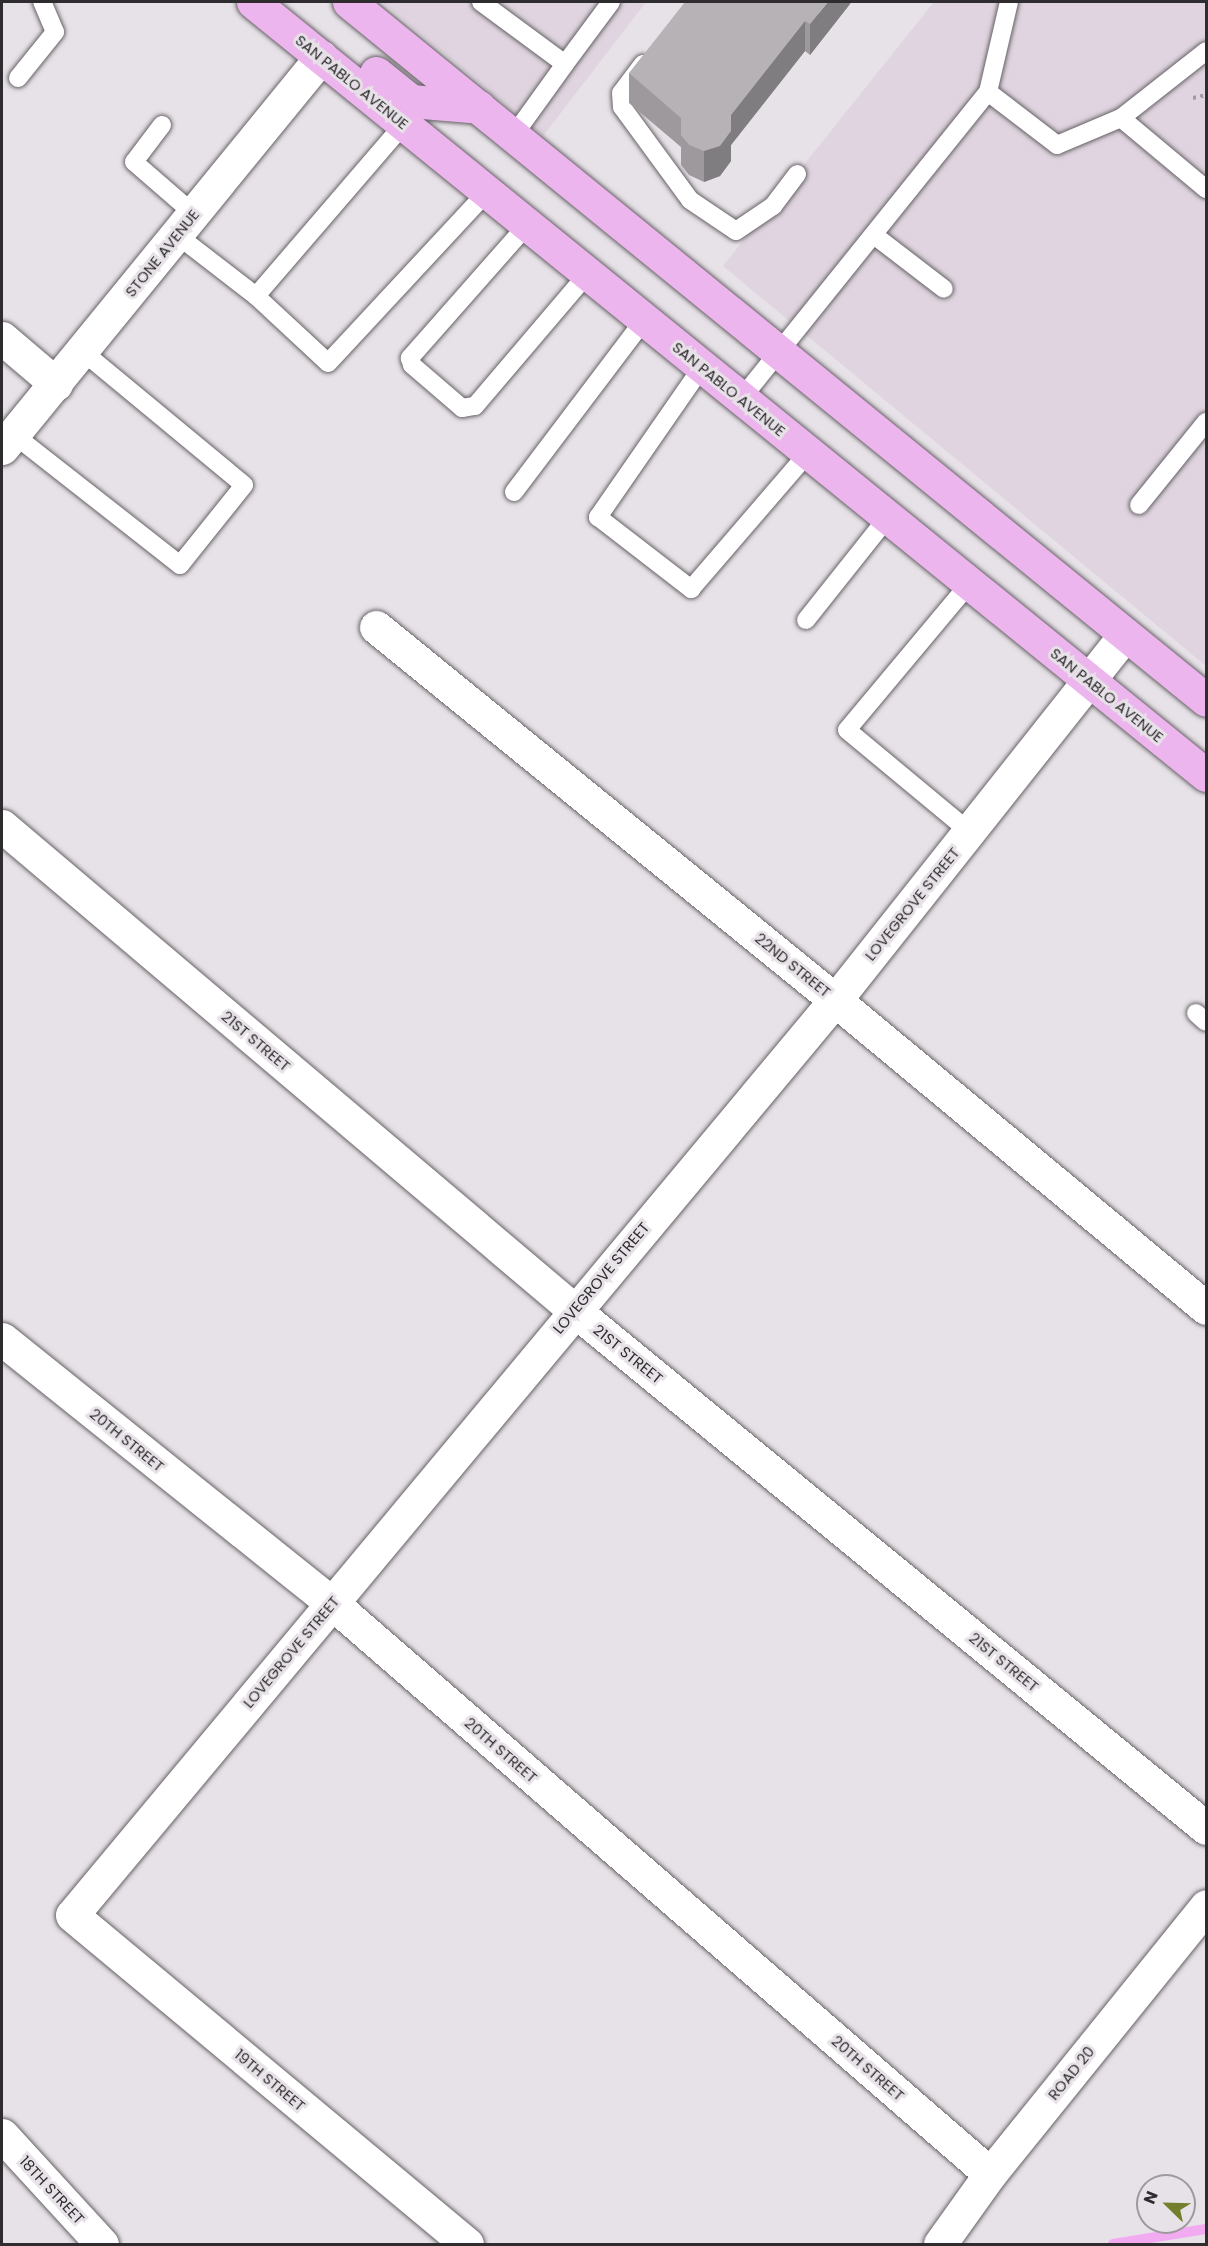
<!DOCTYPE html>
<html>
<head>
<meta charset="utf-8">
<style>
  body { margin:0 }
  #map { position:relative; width:1208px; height:2246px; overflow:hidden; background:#e7e2e7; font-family:Poppins,sans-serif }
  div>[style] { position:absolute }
  .built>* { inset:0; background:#dfd4df }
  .stream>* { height:10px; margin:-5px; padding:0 5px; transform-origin:5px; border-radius:5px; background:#f2aaf1 }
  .path>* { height:4px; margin-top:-2px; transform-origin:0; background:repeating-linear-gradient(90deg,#9f9b9f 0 3px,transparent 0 7.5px) }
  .roads { filter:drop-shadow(0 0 2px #666266) drop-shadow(0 0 2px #666266) }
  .service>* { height:18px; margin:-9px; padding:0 9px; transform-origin:9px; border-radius:9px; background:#fff }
  .minor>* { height:33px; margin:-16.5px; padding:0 16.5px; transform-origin:16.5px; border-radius:16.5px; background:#fff }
  .tertiary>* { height:33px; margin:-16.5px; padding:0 16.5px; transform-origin:16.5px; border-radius:16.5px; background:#fff }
  .primary>* { height:33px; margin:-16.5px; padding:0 16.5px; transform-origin:16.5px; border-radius:16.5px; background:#edb5ed }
  .wall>* { inset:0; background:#9d999d }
  .shaded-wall>* { inset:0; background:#7f7d7f }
  .building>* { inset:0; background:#b6b2b6 }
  span { translate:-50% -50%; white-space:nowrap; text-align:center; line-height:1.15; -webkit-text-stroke:6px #e7e2e7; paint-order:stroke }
  .street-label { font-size:15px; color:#2e2c2e }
  .frame { position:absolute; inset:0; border:3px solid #2e2c2e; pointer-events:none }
  .north { position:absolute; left:1136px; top:2174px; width:60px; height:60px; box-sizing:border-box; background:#e7e2e7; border:2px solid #9d999d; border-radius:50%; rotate:293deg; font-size:16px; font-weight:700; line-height:24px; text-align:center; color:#2e2c2e }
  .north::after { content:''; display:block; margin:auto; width:21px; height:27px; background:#737f2c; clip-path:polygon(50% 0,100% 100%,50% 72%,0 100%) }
</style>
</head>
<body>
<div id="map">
  <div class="built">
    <i style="clip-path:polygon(382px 2px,646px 2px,543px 136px)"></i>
    <i style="clip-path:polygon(934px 2px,1206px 2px,1206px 666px,723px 266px)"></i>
  </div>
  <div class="stream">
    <i style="left:1113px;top:2244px;width:94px;rotate:-9.2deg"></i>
  </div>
  <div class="path">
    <i style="left:1193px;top:98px;width:13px;rotate:-13deg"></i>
  </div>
  <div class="roads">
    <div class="service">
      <i style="left:481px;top:2px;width:104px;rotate:36.4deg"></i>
      <i style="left:565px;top:64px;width:89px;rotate:125.8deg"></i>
      <i style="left:565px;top:64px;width:77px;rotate:-53.4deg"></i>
      <i style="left:643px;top:64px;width:36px;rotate:127deg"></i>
      <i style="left:621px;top:93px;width:14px;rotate:86deg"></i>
      <i style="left:622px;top:107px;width:115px;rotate:53.8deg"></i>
      <i style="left:690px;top:200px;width:55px;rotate:34deg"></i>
      <i style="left:736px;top:231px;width:45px;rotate:-34deg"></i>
      <i style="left:773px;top:206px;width:40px;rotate:-53deg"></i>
      <i style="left:18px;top:78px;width:59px;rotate:-51.2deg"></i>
      <i style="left:55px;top:32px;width:33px;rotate:-113deg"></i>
      <i style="left:988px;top:92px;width:87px;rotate:37.5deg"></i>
      <i style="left:1057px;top:145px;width:69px;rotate:-22.9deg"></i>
      <i style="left:1121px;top:118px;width:108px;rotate:-38.2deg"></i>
      <i style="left:1121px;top:118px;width:111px;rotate:39.9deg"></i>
      <i style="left:162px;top:125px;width:46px;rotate:127.1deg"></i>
      <i style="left:134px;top:162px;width:79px;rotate:40.9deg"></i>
      <i style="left:528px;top:224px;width:179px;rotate:131.4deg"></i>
      <i style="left:410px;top:358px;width:7px;rotate:74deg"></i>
      <i style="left:412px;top:365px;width:66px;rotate:40.7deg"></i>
      <i style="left:462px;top:408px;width:13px;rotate:-9deg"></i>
      <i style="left:475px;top:406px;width:175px;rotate:-49.6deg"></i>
      <i style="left:177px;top:235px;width:100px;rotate:37.7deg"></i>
      <i style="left:256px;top:296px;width:227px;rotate:-49.3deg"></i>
      <i style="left:874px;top:235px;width:88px;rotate:37.6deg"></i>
      <i style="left:256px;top:296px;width:98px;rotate:42.9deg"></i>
      <i style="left:328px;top:363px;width:233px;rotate:-47.1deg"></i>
      <i style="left:702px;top:367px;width:183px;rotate:124.7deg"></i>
      <i style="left:598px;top:517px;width:118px;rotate:37.7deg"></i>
      <i style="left:691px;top:589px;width:179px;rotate:-49.3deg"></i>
      <i style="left:741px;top:399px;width:394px;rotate:-51.2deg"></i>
      <i style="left:988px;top:92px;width:92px;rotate:-76.9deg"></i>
      <i style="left:13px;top:434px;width:212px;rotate:38.1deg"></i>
      <i style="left:180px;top:565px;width:102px;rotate:-51.3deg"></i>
      <i style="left:244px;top:485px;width:209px;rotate:-140.4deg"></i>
      <i style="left:514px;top:492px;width:216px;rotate:-52.9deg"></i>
      <i style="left:1139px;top:505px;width:107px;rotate:-51.1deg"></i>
      <i style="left:969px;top:584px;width:190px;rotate:129.9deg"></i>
      <i style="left:847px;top:730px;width:161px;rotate:39.7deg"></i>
      <i style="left:806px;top:620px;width:132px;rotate:-51.5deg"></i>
      <i style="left:1196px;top:1013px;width:13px;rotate:42deg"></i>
    </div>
    <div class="minor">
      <i style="left:2px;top:338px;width:71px;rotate:40.4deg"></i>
      <i style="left:2px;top:448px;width:505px;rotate:-50.79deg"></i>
      <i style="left:376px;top:627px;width:591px;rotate:39.1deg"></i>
      <i style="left:835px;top:1000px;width:1191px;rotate:129.82deg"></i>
      <i style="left:72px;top:1915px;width:514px;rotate:39.79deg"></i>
      <i style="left:2px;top:826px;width:749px;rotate:40.24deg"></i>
      <i style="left:574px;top:1310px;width:817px;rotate:39.34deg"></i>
      <i style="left:2px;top:1339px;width:423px;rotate:38.7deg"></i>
      <i style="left:332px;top:1603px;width:871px;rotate:40.95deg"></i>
      <i style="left:2px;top:2135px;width:148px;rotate:47.5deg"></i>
    </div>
    <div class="tertiary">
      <i style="left:1124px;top:636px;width:465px;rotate:128.4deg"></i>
      <i style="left:835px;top:1000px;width:482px;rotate:39.7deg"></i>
      <i style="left:940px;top:2244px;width:86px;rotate:-54.5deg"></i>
      <i style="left:990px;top:2174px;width:344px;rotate:-51.1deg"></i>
    </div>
    <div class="primary">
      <i style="left:253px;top:2px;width:1227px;rotate:39.05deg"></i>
      <i style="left:349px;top:2px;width:1105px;rotate:39.16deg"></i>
      <i style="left:376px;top:73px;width:45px;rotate:38.7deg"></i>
      <i style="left:411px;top:101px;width:68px;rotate:5deg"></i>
    </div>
  </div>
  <div class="wall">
    <i style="clip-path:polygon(850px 4px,810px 55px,805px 51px,731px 145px,731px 161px,720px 176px,704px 182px,689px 175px,681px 165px,681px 147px,629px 103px,629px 73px)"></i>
  </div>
  <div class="shaded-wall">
    <i style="clip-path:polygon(828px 2px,851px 2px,850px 4px,810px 55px,810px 24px)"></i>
    <i style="clip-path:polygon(805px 21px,805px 51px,731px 145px,731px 161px,720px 176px,704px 182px,704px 151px,731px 115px)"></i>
  </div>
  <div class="building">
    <i style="clip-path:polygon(685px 2px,828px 2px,810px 24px,805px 21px,731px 115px,731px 131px,720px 146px,704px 151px,689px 145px,681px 135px,681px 118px,629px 73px)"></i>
  </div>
  <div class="street-label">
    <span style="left:352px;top:82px;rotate:39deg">SAN PABLO AVENUE</span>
    <span style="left:162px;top:253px;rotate:-51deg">STONE AVENUE</span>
    <span style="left:729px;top:389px;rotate:39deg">SAN PABLO AVENUE</span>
    <span style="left:1107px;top:695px;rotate:39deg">SAN PABLO AVENUE</span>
    <span style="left:912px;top:904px;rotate:-51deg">LOVEGROVE STREET</span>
    <span style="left:793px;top:965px;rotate:39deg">22ND STREET</span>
    <span style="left:256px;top:1041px;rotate:40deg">21ST STREET</span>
    <span style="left:601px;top:1278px;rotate:-50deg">LOVEGROVE STREET</span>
    <span style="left:628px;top:1354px;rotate:39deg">21ST STREET</span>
    <span style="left:127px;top:1440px;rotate:39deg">20TH STREET</span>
    <span style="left:291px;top:1652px;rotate:-50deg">LOVEGROVE STREET</span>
    <span style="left:1004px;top:1662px;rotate:39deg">21ST STREET</span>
    <span style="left:501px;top:1750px;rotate:41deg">20TH STREET</span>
    <span style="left:868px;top:2068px;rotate:41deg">20TH STREET</span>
    <span style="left:1071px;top:2073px;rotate:-51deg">ROAD 20</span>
    <span style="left:270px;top:2080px;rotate:40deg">19TH STREET</span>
    <span style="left:52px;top:2190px;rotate:47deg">18TH STREET</span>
  </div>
  <div class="frame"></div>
  <div class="north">N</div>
</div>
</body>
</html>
